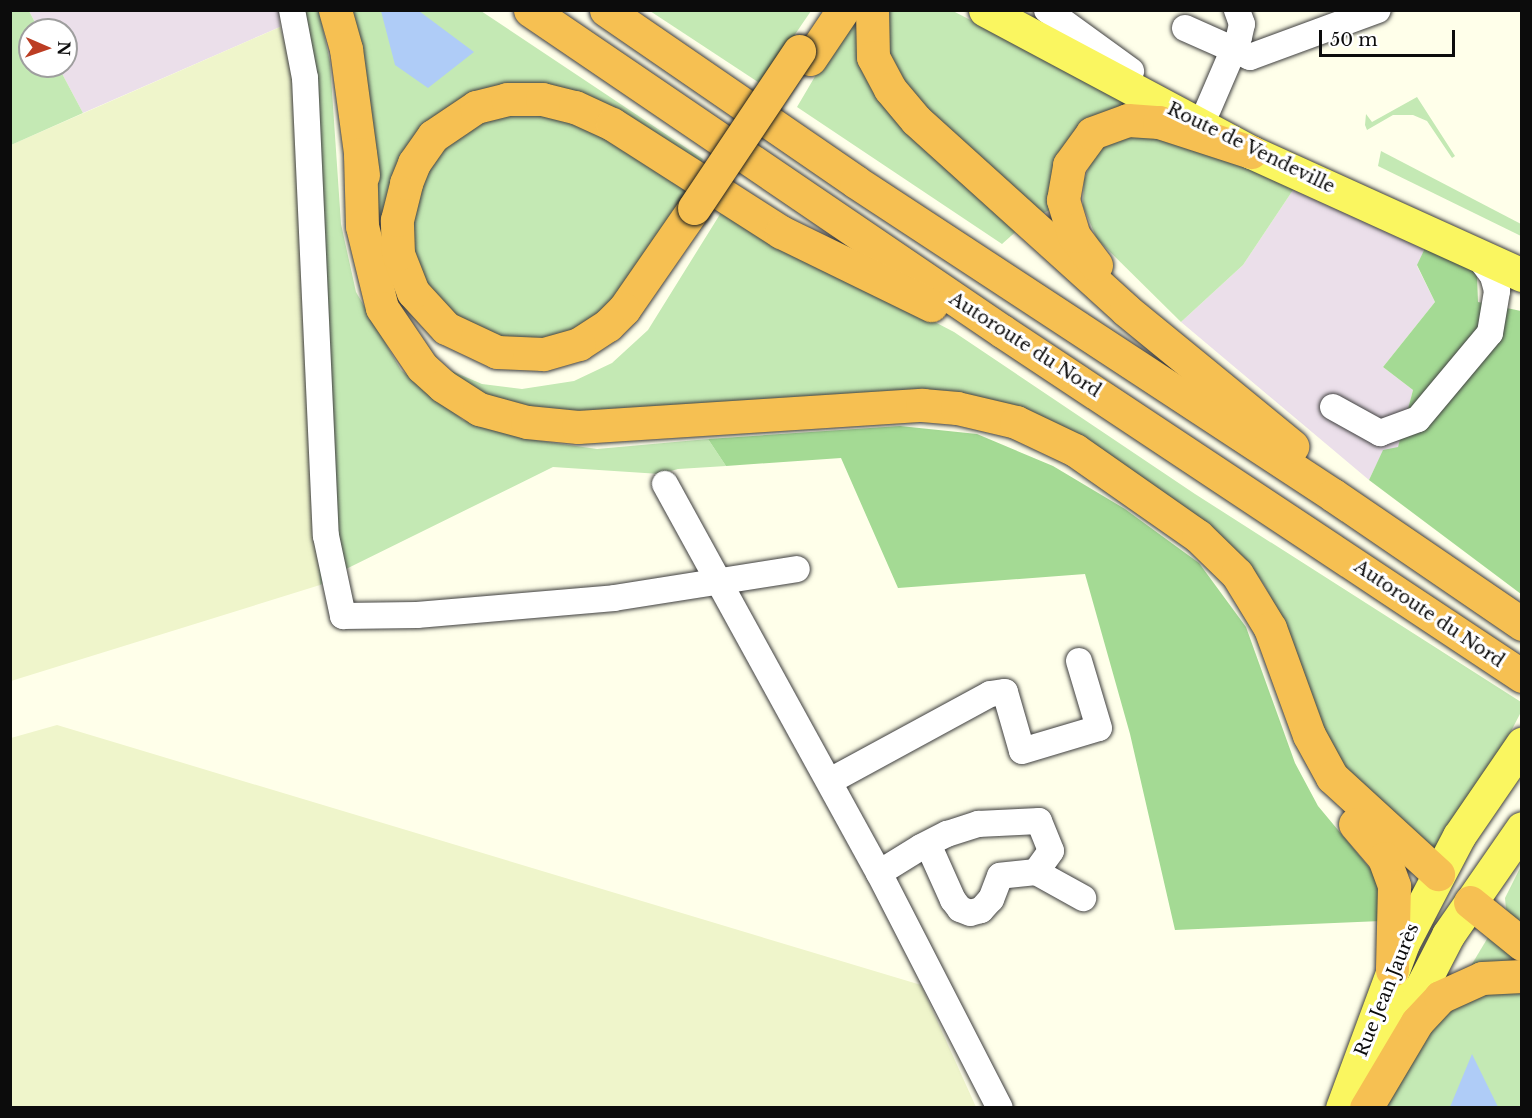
<!DOCTYPE html>
<html>
<head>
<meta charset="utf-8">
<style>
  body { margin:0 }
  #map { position:relative; width:1532px; height:1118px; overflow:hidden; background:#ffffea; font-family:"Libre Baskerville",serif }
  div>[style] { position:absolute }
  .industrial>* { inset:0; background:#ebdfea }
  .farmland>* { inset:0; background:#eff5cb }
  .green>* { inset:0; background:#c4e9b4 }
  .forest>* { inset:0; background:#a4da94 }
  .water>* { inset:0; background:#afccf7 }
  .roads { filter:drop-shadow(0 0 2px #3f3f3f) drop-shadow(0 0 2px #3f3f3f) }
  .minor>* { height:26px; margin:-13px; padding:0 13px; transform-origin:13px; border-radius:13px; background:#fff }
  .major>* { height:33px; margin:-16.5px; padding:0 16.5px; transform-origin:16.5px; border-radius:16.5px; background:#faf660 }
  .highway>* { height:33px; margin:-16.5px; padding:0 16.5px; transform-origin:16.5px; border-radius:16.5px; background:#f6c052 }
  .bridges { filter:drop-shadow(0 0 2px #1d1d1d) drop-shadow(0 0 2px #1d1d1d) }
  .highway-bridge>* { height:33px; margin:-16.5px; padding:0 16.5px; transform-origin:16.5px; border-radius:16.5px; background:#f6c052 }
  span { translate:-50% -50%; white-space:nowrap; text-align:center; line-height:1.15; -webkit-text-stroke:6px #fff; paint-order:stroke }
  .street-label { font-size:18px; color:#0c0c0c }
  .frame { position:absolute; inset:0; border:12px solid #0c0c0c; pointer-events:none }
  .north { position:absolute; left:18px; top:18px; width:60px; height:60px; box-sizing:border-box; background:#fff; border:2px solid #9e9e9e; border-radius:50%; rotate:92deg; font-size:16px; font-weight:700; line-height:24px; text-align:center; color:#0c0c0c }
  .north::after { content:''; display:block; margin:auto; width:21px; height:27px; background:#bc3d23; clip-path:polygon(50% 0,100% 100%,50% 72%,0 100%) }
  .scale { position:absolute; left:1319px; top:30px; width:136px; height:27px; box-sizing:border-box; border:3px solid #0c0c0c; border-top:0; padding-left:8px; font-size:18px; line-height:21px; white-space:nowrap; color:#0c0c0c; -webkit-text-stroke:4px #fff; paint-order:stroke }
</style>
</head>
<body>
<div id="map">
  <div class="industrial">
    <i style="clip-path:polygon(29px 11px,279px 11px,280px 27px,83px 113px,58px 66px,66px 66px,66px 30px,39px 30px)"></i>
    <i style="clip-path:polygon(1295px 187px,1426px 246px,1417px 266px,1435px 302px,1383px 367px,1413px 390px,1398px 448px,1383px 451px,1369px 480px,1181px 322px,1243px 265px)"></i>
  </div>
  <div class="farmland">
    <i style="clip-path:polygon(280px 27px,291px 63px,320px 585px,11px 681px,11px 145px)"></i>
    <i style="clip-path:polygon(57px 725px,921px 985px,976px 1107px,11px 1107px,11px 738px)"></i>
  </div>
  <div class="green">
    <i style="clip-path:polygon(11px 10px,29px 11px,39px 30px,30px 30px,30px 66px,58px 66px,83px 113px,11px 145px)"></i>
    <i style="clip-path:polygon(279px 11px,319px 11px,330px 62px,341px 224px,356px 292px,401px 370px,463px 420px,527px 439px,597px 449px,708px 439px,726px 466px,678px 469px,660px 474px,553px 467px,344px 570px,320px 585px,291px 63px)"></i>
    <i style="clip-path:polygon(344px 11px,481px 11px,703px 159px,698px 169px,627px 120px,454px 106px,389px 255px,371px 182px)"></i>
    <i style="clip-path:polygon(650px 11px,811px 11px,761px 84px)"></i>
    <i style="clip-path:polygon(889px 11px,953px 11px,1129px 102px,1050px 210px,1041px 214px,924px 109px,893px 68px,885px 42px)"></i>
    <i style="clip-path:polygon(850px 17px,861px 17px,863px 66px,1020px 228px,1002px 244px,797px 107px)"></i>
    <i style="clip-path:polygon(1417px 97px,1455px 156px,1452px 158px,1427px 121px,1413px 115px,1393px 115px,1367px 130px,1365px 125px,1366px 114px,1372px 122px)"></i>
    <i style="clip-path:polygon(523px 112px,588px 126px,690px 190px,614px 298px,587px 323px,551px 338px,507px 340px,463px 322px,430px 291px,411px 245px,411px 222px,421px 180px,444px 146px,479px 122px)"></i>
    <i style="clip-path:polygon(1130px 136px,1173px 138px,1295px 187px,1243px 265px,1181px 322px,1097px 239px,1083px 206px,1084px 180px,1094px 155px,1105px 144px)"></i>
    <i style="clip-path:polygon(1381px 151px,1521px 224px,1521px 236px,1378px 166px)"></i>
    <i style="clip-path:polygon(722px 211px,954px 332px,1195px 494px,1521px 702px,1521px 712px,1508px 737px,1434px 853px,1357px 784px,1338px 756px,1323px 729px,1292px 639px,1265px 586px,1248px 562px,1206px 523px,1039px 419px,581px 416px,477px 398px,447px 369px,482px 384px,522px 389px,574px 381px,612px 363px,648px 330px)"></i>
    <i style="clip-path:polygon(1521px 866px,1521px 926px,1506px 909px,1505px 898px)"></i>
    <i style="clip-path:polygon(1490px 934px,1521px 956px,1521px 970px,1466px 974px)"></i>
    <i style="clip-path:polygon(1521px 990px,1521px 1107px,1383px 1108px,1444px 1010px,1472px 995px)"></i>
  </div>
  <div class="forest">
    <i style="clip-path:polygon(1426px 246px,1470px 266px,1477px 276px,1478px 302px,1521px 311px,1521px 594px,1369px 480px,1383px 450px,1398px 447px,1413px 390px,1383px 367px,1435px 302px,1417px 265px)"></i>
    <i style="clip-path:polygon(900px 426px,977px 434px,1053px 466px,1125px 509px,1199px 563px,1246px 627px,1295px 763px,1318px 806px,1378px 878px,1381px 921px,1175px 930px,1130px 734px,1085px 574px,898px 588px,841px 458px,726px 466px,708px 439px)"></i>
  </div>
  <div class="water">
    <i style="clip-path:polygon(381px 11px,419px 11px,474px 52px,428px 88px,395px 65px)"></i>
    <i style="clip-path:polygon(1472px 1054px,1498px 1107px,1450px 1107px)"></i>
  </div>
  <div class="roads">
    <div class="minor">
      <i style="left:292px;top:10px;width:69px;rotate:79.2deg"></i>
      <i style="left:305px;top:78px;width:458px;rotate:87.4deg"></i>
      <i style="left:326px;top:536px;width:82px;rotate:78deg"></i>
      <i style="left:343px;top:616px;width:74px;rotate:-0.8deg"></i>
      <i style="left:417px;top:615px;width:198px;rotate:-4.9deg"></i>
      <i style="left:614px;top:598px;width:185px;rotate:-9deg"></i>
      <i style="left:1047px;top:10px;width:104px;rotate:36deg"></i>
      <i style="left:1185px;top:28px;width:71px;rotate:24deg"></i>
      <i style="left:1250px;top:57px;width:136px;rotate:-20.2deg"></i>
      <i style="left:1208px;top:109px;width:78px;rotate:-66.7deg"></i>
      <i style="left:1239px;top:37px;width:13px;rotate:-77deg"></i>
      <i style="left:1242px;top:24px;width:15px;rotate:-110deg"></i>
      <i style="left:1333px;top:407px;width:54px;rotate:29deg"></i>
      <i style="left:1380px;top:433px;width:40px;rotate:-20.2deg"></i>
      <i style="left:1418px;top:419px;width:112px;rotate:-50.1deg"></i>
      <i style="left:1490px;top:333px;width:43px;rotate:-80.5deg"></i>
      <i style="left:1497px;top:291px;width:16px;rotate:-105deg"></i>
      <i style="left:1493px;top:276px;width:31px;rotate:-127deg"></i>
      <i style="left:665px;top:484px;width:444px;rotate:61.2deg"></i>
      <i style="left:879px;top:873px;width:264px;rotate:62.8deg"></i>
      <i style="left:830px;top:781px;width:182px;rotate:-28.5deg"></i>
      <i style="left:990px;top:694px;width:15px;rotate:-8deg"></i>
      <i style="left:1005px;top:692px;width:61px;rotate:73.9deg"></i>
      <i style="left:1022px;top:751px;width:80px;rotate:-16.6deg"></i>
      <i style="left:1099px;top:728px;width:70px;rotate:-106.6deg"></i>
      <i style="left:1036px;top:872px;width:54px;rotate:29deg"></i>
      <i style="left:879px;top:873px;width:49px;rotate:-31.8deg"></i>
      <i style="left:921px;top:847px;width:29px;rotate:-27deg"></i>
      <i style="left:947px;top:834px;width:33px;rotate:-18deg"></i>
      <i style="left:978px;top:824px;width:61px;rotate:-2.8deg"></i>
      <i style="left:1039px;top:821px;width:32px;rotate:68deg"></i>
      <i style="left:1051px;top:851px;width:26px;rotate:126deg"></i>
      <i style="left:1036px;top:872px;width:36px;rotate:174deg"></i>
      <i style="left:1000px;top:876px;width:25px;rotate:111deg"></i>
      <i style="left:991px;top:899px;width:15px;rotate:132deg"></i>
      <i style="left:981px;top:910px;width:11px;rotate:165deg"></i>
      <i style="left:970px;top:913px;width:11px;rotate:-158deg"></i>
      <i style="left:960px;top:909px;width:11px;rotate:-128deg"></i>
      <i style="left:953px;top:900px;width:61px;rotate:-114.1deg"></i>
    </div>
    <div class="major">
      <i style="left:985px;top:10px;width:302px;rotate:28.1deg"></i>
      <i style="left:1251px;top:152px;width:298px;rotate:24.4deg"></i>
      <i style="left:1390px;top:1048px;width:127px;rotate:-62.8deg"></i>
      <i style="left:1448px;top:935px;width:130px;rotate:-55.3deg"></i>
      <i style="left:1342px;top:1108px;width:176px;rotate:-69.7deg"></i>
      <i style="left:1403px;top:943px;width:121px;rotate:-62.4deg"></i>
      <i style="left:1459px;top:836px;width:112px;rotate:-55.6deg"></i>
    </div>
    <div class="highway">
      <i style="left:335px;top:10px;width:41px;rotate:74.2deg"></i>
      <i style="left:346px;top:49px;width:127px;rotate:82.3deg"></i>
      <i style="left:530px;top:10px;width:571px;rotate:34.22deg"></i>
      <i style="left:1002px;top:331px;width:624px;rotate:33.56deg"></i>
      <i style="left:606px;top:10px;width:303px;rotate:34.5deg"></i>
      <i style="left:856px;top:182px;width:571px;rotate:33.27deg"></i>
      <i style="left:1333px;top:495px;width:229px;rotate:34.3deg"></i>
      <i style="left:872px;top:10px;width:47px;rotate:88.8deg"></i>
      <i style="left:873px;top:57px;width:36px;rotate:62deg"></i>
      <i style="left:890px;top:89px;width:40px;rotate:50deg"></i>
      <i style="left:916px;top:120px;width:283px;rotate:42.1deg"></i>
      <i style="left:1126px;top:310px;width:215px;rotate:39.3deg"></i>
      <i style="left:810px;top:59px;width:59px;rotate:-56deg"></i>
      <i style="left:360px;top:154px;width:72px;rotate:88.4deg"></i>
      <i style="left:362px;top:226px;width:84px;rotate:76.3deg"></i>
      <i style="left:382px;top:308px;width:71px;rotate:55.9deg"></i>
      <i style="left:422px;top:367px;width:28px;rotate:42deg"></i>
      <i style="left:443px;top:386px;width:43px;rotate:32.6deg"></i>
      <i style="left:479px;top:409px;width:50px;rotate:15.2deg"></i>
      <i style="left:527px;top:422px;width:51px;rotate:5.6deg"></i>
      <i style="left:578px;top:427px;width:345px;rotate:-3.7deg"></i>
      <i style="left:922px;top:405px;width:35px;rotate:5deg"></i>
      <i style="left:957px;top:408px;width:61px;rotate:13.3deg"></i>
      <i style="left:1016px;top:422px;width:65px;rotate:25.4deg"></i>
      <i style="left:1075px;top:450px;width:150px;rotate:35deg"></i>
      <i style="left:1198px;top:536px;width:54px;rotate:44.3deg"></i>
      <i style="left:1237px;top:574px;width:63px;rotate:58.6deg"></i>
      <i style="left:1270px;top:628px;width:114px;rotate:70deg"></i>
      <i style="left:1309px;top:735px;width:48px;rotate:61.3deg"></i>
      <i style="left:1332px;top:777px;width:144px;rotate:42.5deg"></i>
      <i style="left:694px;top:208px;width:123px;rotate:124.7deg"></i>
      <i style="left:624px;top:309px;width:23px;rotate:135deg"></i>
      <i style="left:608px;top:325px;width:35px;rotate:147deg"></i>
      <i style="left:579px;top:344px;width:37px;rotate:164deg"></i>
      <i style="left:543px;top:354px;width:46px;rotate:-177.5deg"></i>
      <i style="left:497px;top:352px;width:56px;rotate:-154.8deg"></i>
      <i style="left:446px;top:328px;width:49px;rotate:-132.5deg"></i>
      <i style="left:413px;top:292px;width:41px;rotate:-111.5deg"></i>
      <i style="left:398px;top:254px;width:34px;rotate:-92deg"></i>
      <i style="left:397px;top:220px;width:38px;rotate:-76deg"></i>
      <i style="left:406px;top:183px;width:22px;rotate:-68deg"></i>
      <i style="left:414px;top:163px;width:33px;rotate:-55deg"></i>
      <i style="left:433px;top:136px;width:52px;rotate:-34deg"></i>
      <i style="left:476px;top:107px;width:32px;rotate:-14deg"></i>
      <i style="left:507px;top:99px;width:35px"></i>
      <i style="left:542px;top:99px;width:34px;rotate:14deg"></i>
      <i style="left:575px;top:107px;width:41px;rotate:24.7deg"></i>
      <i style="left:612px;top:124px;width:201px;rotate:32.6deg"></i>
      <i style="left:781px;top:232px;width:167px;rotate:26deg"></i>
      <i style="left:1096px;top:265px;width:36px;rotate:-127deg"></i>
      <i style="left:1074px;top:236px;width:38px;rotate:-107deg"></i>
      <i style="left:1063px;top:200px;width:36px;rotate:-80deg"></i>
      <i style="left:1069px;top:165px;width:39px;rotate:-54deg"></i>
      <i style="left:1092px;top:133px;width:38px;rotate:-20deg"></i>
      <i style="left:1128px;top:120px;width:31px;rotate:4deg"></i>
      <i style="left:1159px;top:122px;width:97px;rotate:18.1deg"></i>
      <i style="left:1355px;top:824px;width:45px;rotate:49.5deg"></i>
      <i style="left:1384px;top:858px;width:30px;rotate:70deg"></i>
      <i style="left:1394px;top:886px;width:84px;rotate:91.4deg"></i>
      <i style="left:1470px;top:902px;width:67px;rotate:38.9deg"></i>
      <i style="left:1366px;top:1108px;width:100px;rotate:-59.3deg"></i>
      <i style="left:1417px;top:1022px;width:34px;rotate:-47deg"></i>
      <i style="left:1440px;top:997px;width:46px;rotate:-24.3deg"></i>
      <i style="left:1482px;top:978px;width:40px;rotate:-2.9deg"></i>
    </div>
  </div>
  <div class="bridges">
    <div class="highway-bridge">
      <i style="left:694px;top:208px;width:189px;rotate:-56.2deg"></i>
    </div>
  </div>
  <div class="street-label">
    <span style="left:1251px;top:148px;rotate:26deg">Route de Vendeville</span>
    <span style="left:1025px;top:345px;rotate:33deg">Autoroute du Nord</span>
    <span style="left:1429px;top:614px;rotate:34deg">Autoroute du Nord</span>
    <span style="left:1387px;top:990px;rotate:-68deg">Rue Jean Jaurès</span>
  </div>
  <div class="frame"></div>
  <div class="north">N</div>
  <div class="scale">50 m</div>
</div>
</body>
</html>
